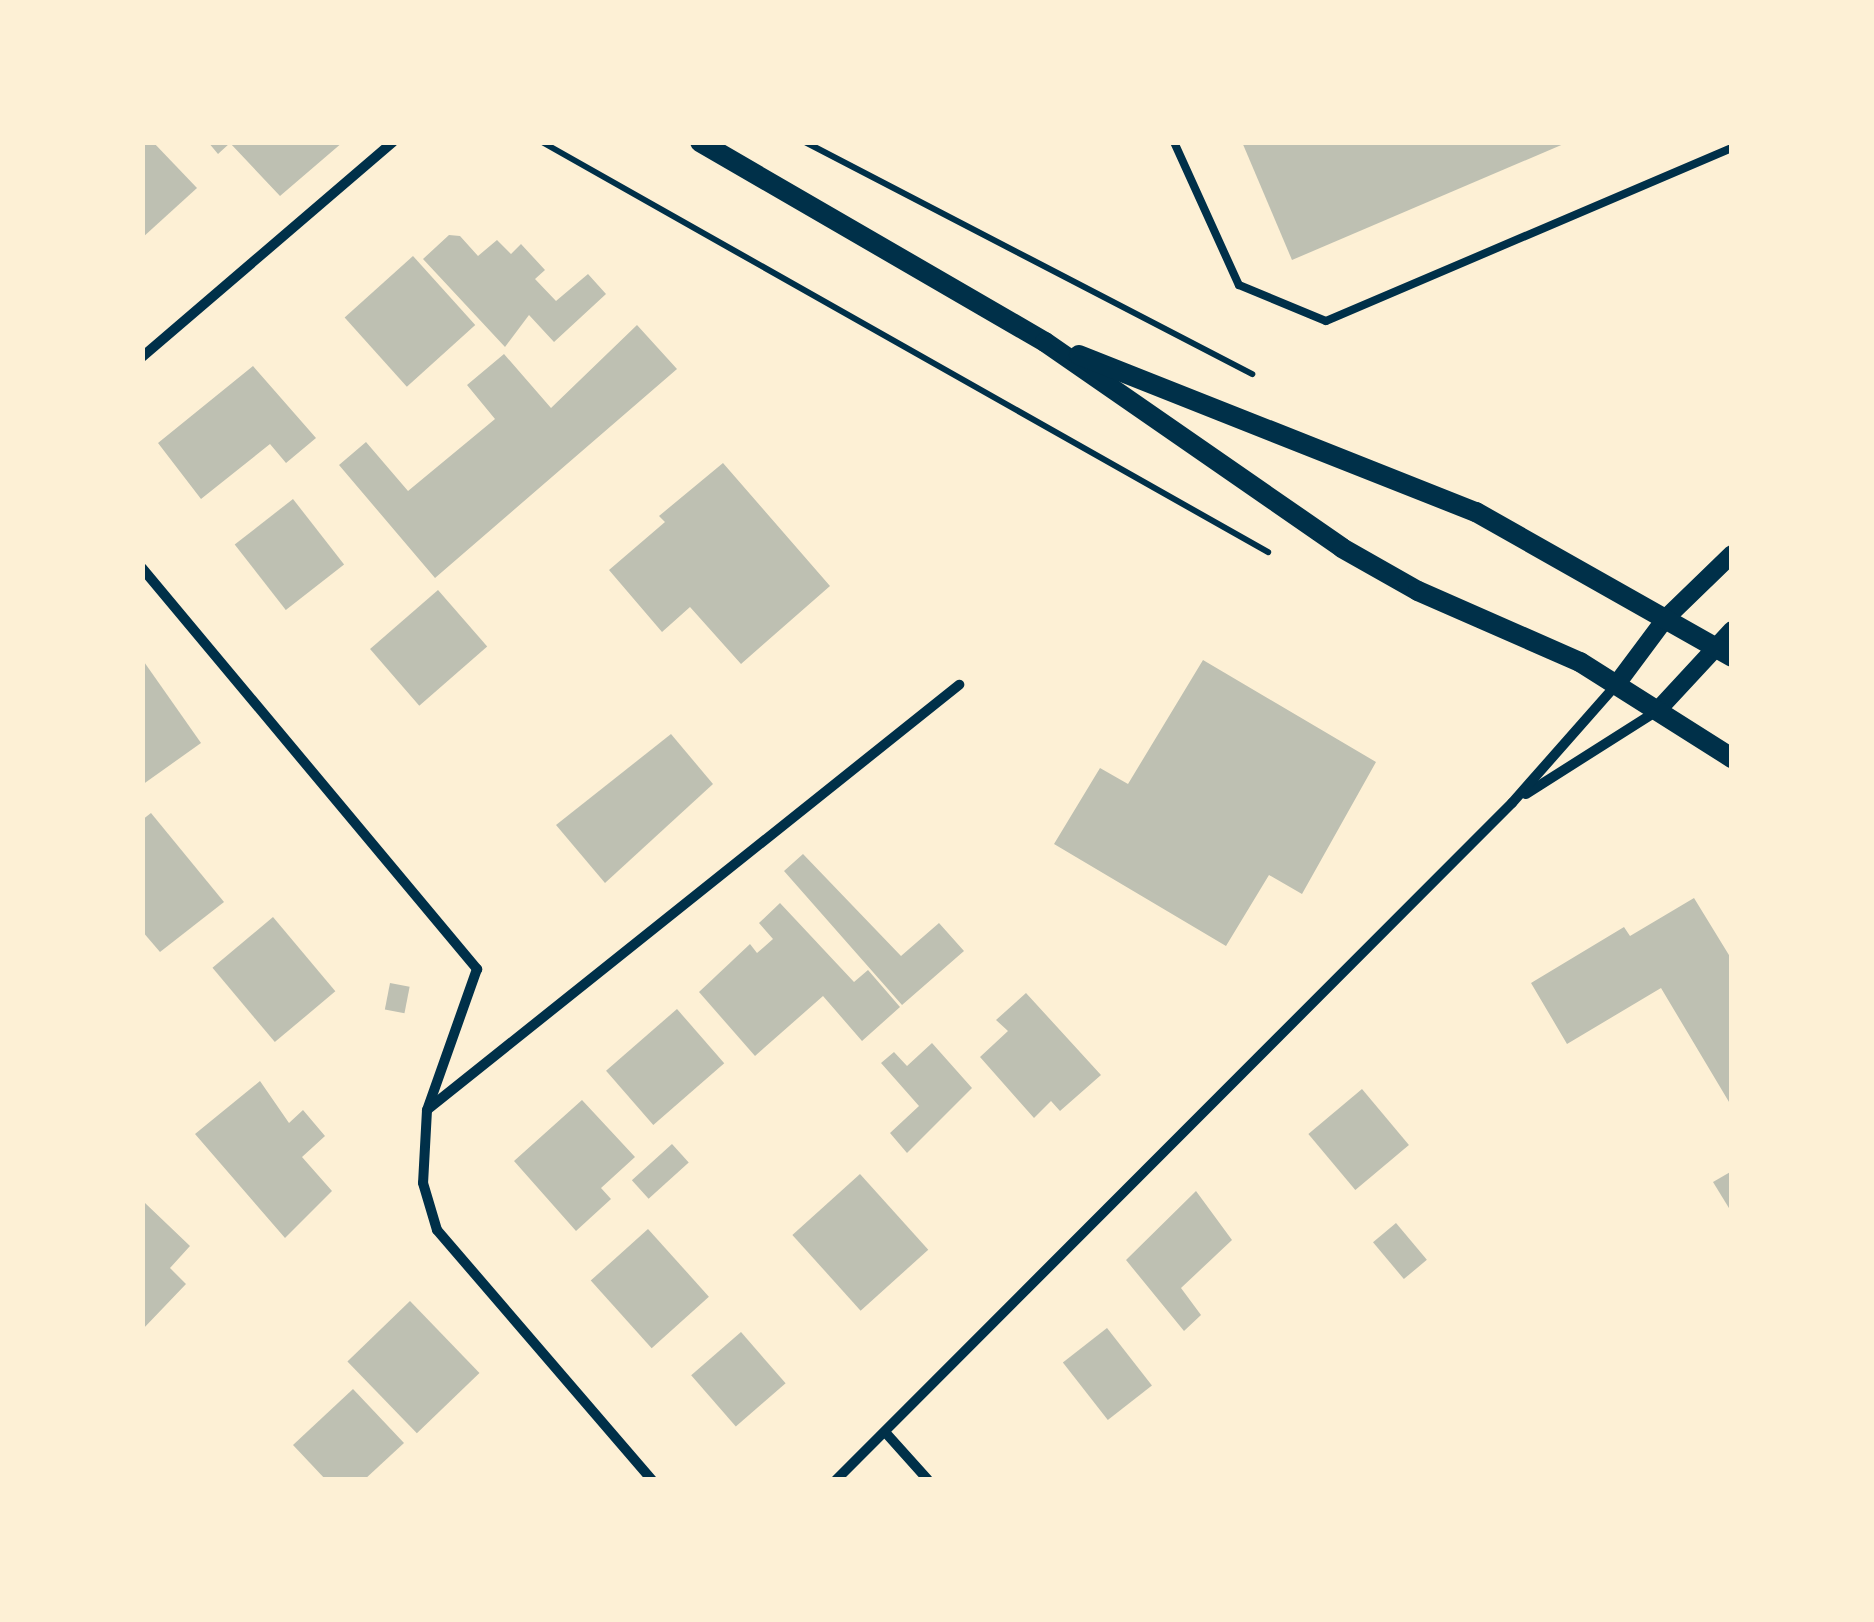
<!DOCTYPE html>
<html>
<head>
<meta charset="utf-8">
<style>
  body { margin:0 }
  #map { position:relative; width:1874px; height:1622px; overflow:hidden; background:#fdf0d5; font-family:"Exo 2",sans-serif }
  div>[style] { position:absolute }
  .building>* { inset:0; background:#bec0b2; transform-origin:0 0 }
  .path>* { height:6px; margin:-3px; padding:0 3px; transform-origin:3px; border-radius:3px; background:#003049 }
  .service>* { height:8px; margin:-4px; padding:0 4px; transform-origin:4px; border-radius:4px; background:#003049 }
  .minor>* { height:10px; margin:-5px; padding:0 5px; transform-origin:5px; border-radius:5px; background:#003049 }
  .tertiary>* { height:18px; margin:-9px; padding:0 9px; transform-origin:9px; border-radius:9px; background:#003049 }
  .secondary>* { height:20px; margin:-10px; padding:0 10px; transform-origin:10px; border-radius:10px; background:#003049 }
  span { translate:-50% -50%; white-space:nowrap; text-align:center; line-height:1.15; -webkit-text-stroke:10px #fdf0d5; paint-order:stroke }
  .frame { position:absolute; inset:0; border:145px solid #fdf0d5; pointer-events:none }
</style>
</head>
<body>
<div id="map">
  <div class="building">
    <i style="clip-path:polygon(142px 142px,153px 142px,197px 188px,142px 238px)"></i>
    <i style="clip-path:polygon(208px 142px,343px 142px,280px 196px,230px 143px,218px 154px)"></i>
    <i style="clip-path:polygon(1242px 142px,1566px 142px,1566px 143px,1292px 260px)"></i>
    <i style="clip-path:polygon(449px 235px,460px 236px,478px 256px,497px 240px,511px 254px,521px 244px,545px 270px,535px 279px,556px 301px,588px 274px,606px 294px,554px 342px,529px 315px,505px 347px,423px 259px)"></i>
    <i style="left:413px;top:256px;width:93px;height:92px;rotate:48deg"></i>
    <i style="clip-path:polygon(637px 325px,677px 369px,435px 578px,339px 465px,366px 442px,408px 491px,495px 419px,467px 385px,504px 354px,551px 408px)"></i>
    <i style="clip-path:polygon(253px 366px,316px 438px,286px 463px,270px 444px,201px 499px,158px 443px)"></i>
    <i style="clip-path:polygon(723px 463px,830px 586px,741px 664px,690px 607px,662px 632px,609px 570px,665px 522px,659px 516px)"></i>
    <i style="left:293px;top:499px;width:83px;height:74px;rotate:52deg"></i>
    <i style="left:438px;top:590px;width:75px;height:90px;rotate:49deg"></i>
    <i style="clip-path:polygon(142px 659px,201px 743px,142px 785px)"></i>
    <i style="clip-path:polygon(1203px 660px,1376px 762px,1302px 894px,1269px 875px,1226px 946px,1054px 844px,1100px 768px,1128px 784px)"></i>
    <i style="clip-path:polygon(671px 734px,713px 784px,605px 883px,556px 825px)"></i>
    <i style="clip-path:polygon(151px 813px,224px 902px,160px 952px,142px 931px,142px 820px)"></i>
    <i style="clip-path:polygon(803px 854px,901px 956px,939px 923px,964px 951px,902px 1005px,784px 871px)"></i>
    <i style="clip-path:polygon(1694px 898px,1732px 960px,1732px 1107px,1661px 988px,1567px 1044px,1531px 983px,1624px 927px,1630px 936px)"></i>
    <i style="clip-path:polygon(780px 903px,854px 982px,868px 970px,900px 1007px,862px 1041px,823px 996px,755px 1056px,699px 992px,750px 944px,757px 953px,773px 939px,759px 923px)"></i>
    <i style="left:273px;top:917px;width:97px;height:79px;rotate:50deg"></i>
    <i style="left:390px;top:983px;width:20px;height:27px;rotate:11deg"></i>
    <i style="clip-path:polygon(1026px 993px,1101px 1075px,1060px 1111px,1051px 1101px,1034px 1118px,980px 1057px,1008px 1031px,996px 1020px)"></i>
    <i style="left:677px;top:1009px;width:72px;height:94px;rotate:49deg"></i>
    <i style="clip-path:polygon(932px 1043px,972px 1088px,907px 1153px,890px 1133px,919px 1106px,881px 1063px,894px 1052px,907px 1066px)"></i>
    <i style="clip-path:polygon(260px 1081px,289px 1123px,303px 1110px,325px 1136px,302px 1157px,332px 1191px,285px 1238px,195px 1134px)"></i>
    <i style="left:1362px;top:1089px;width:73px;height:70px;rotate:50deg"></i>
    <i style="clip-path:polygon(582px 1100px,635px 1157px,601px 1188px,611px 1199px,576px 1231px,514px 1161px)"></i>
    <i style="left:672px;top:1144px;width:25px;height:54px;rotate:48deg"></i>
    <i style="clip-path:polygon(1732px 1171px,1732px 1213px,1713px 1182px)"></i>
    <i style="left:860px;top:1174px;width:102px;height:91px;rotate:48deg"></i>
    <i style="clip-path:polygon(1196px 1191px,1232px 1240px,1181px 1288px,1201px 1315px,1184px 1331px,1126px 1260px)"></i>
    <i style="clip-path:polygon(145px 1203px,190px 1246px,170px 1268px,186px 1284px,142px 1330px)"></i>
    <i style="left:1396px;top:1223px;width:48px;height:30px;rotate:50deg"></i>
    <i style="left:648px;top:1229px;width:91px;height:77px;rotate:48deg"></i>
    <i style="left:410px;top:1301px;width:100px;height:87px;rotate:46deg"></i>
    <i style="left:1107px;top:1328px;width:73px;height:56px;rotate:52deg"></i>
    <i style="left:741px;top:1332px;width:68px;height:66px;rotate:49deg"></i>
    <i style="clip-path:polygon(353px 1389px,404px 1443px,364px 1480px,326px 1480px,293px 1445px)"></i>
  </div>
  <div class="path">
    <i style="left:542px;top:142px;width:834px;rotate:29.46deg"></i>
    <i style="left:805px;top:142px;width:504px;rotate:27.43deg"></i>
  </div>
  <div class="service">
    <i style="left:1174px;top:142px;width:157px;rotate:65.6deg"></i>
    <i style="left:1239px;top:285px;width:94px;rotate:22.5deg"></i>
    <i style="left:1326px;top:321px;width:441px;rotate:-23.1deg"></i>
  </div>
  <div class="minor">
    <i style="left:142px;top:357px;width:330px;rotate:-40.6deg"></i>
    <i style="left:142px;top:568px;width:523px;rotate:50.12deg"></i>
    <i style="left:477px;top:969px;width:150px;rotate:109.5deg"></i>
    <i style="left:427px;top:1110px;width:73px;rotate:93.1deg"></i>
    <i style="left:423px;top:1183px;width:49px;rotate:73.4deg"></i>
    <i style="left:437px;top:1230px;width:330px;rotate:49.3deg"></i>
    <i style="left:1526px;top:794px;width:155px;rotate:-32.4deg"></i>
    <i style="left:428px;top:1109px;width:680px;rotate:-38.61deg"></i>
    <i style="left:885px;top:1432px;width:64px;rotate:48.1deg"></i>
    <i style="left:836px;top:1480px;width:957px;rotate:-45.04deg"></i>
    <i style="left:1512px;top:803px;width:157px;rotate:-48.6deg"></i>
  </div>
  <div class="tertiary">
    <i style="left:1616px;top:685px;width:84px;rotate:-53.3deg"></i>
    <i style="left:1666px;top:618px;width:92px;rotate:-44.1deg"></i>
    <i style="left:1657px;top:711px;width:110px;rotate:-47.2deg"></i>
  </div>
  <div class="secondary">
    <i style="left:700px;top:142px;width:399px;rotate:30.1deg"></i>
    <i style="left:1045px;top:342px;width:361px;rotate:34.7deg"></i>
    <i style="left:1342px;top:548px;width:87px;rotate:29.5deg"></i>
    <i style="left:1418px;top:591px;width:177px;rotate:23.7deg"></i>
    <i style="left:1580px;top:662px;width:180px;rotate:32.3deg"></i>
    <i style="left:1079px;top:355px;width:427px;rotate:21.6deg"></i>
    <i style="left:1476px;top:512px;width:294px;rotate:29.5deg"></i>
  </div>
  <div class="frame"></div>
</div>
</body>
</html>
